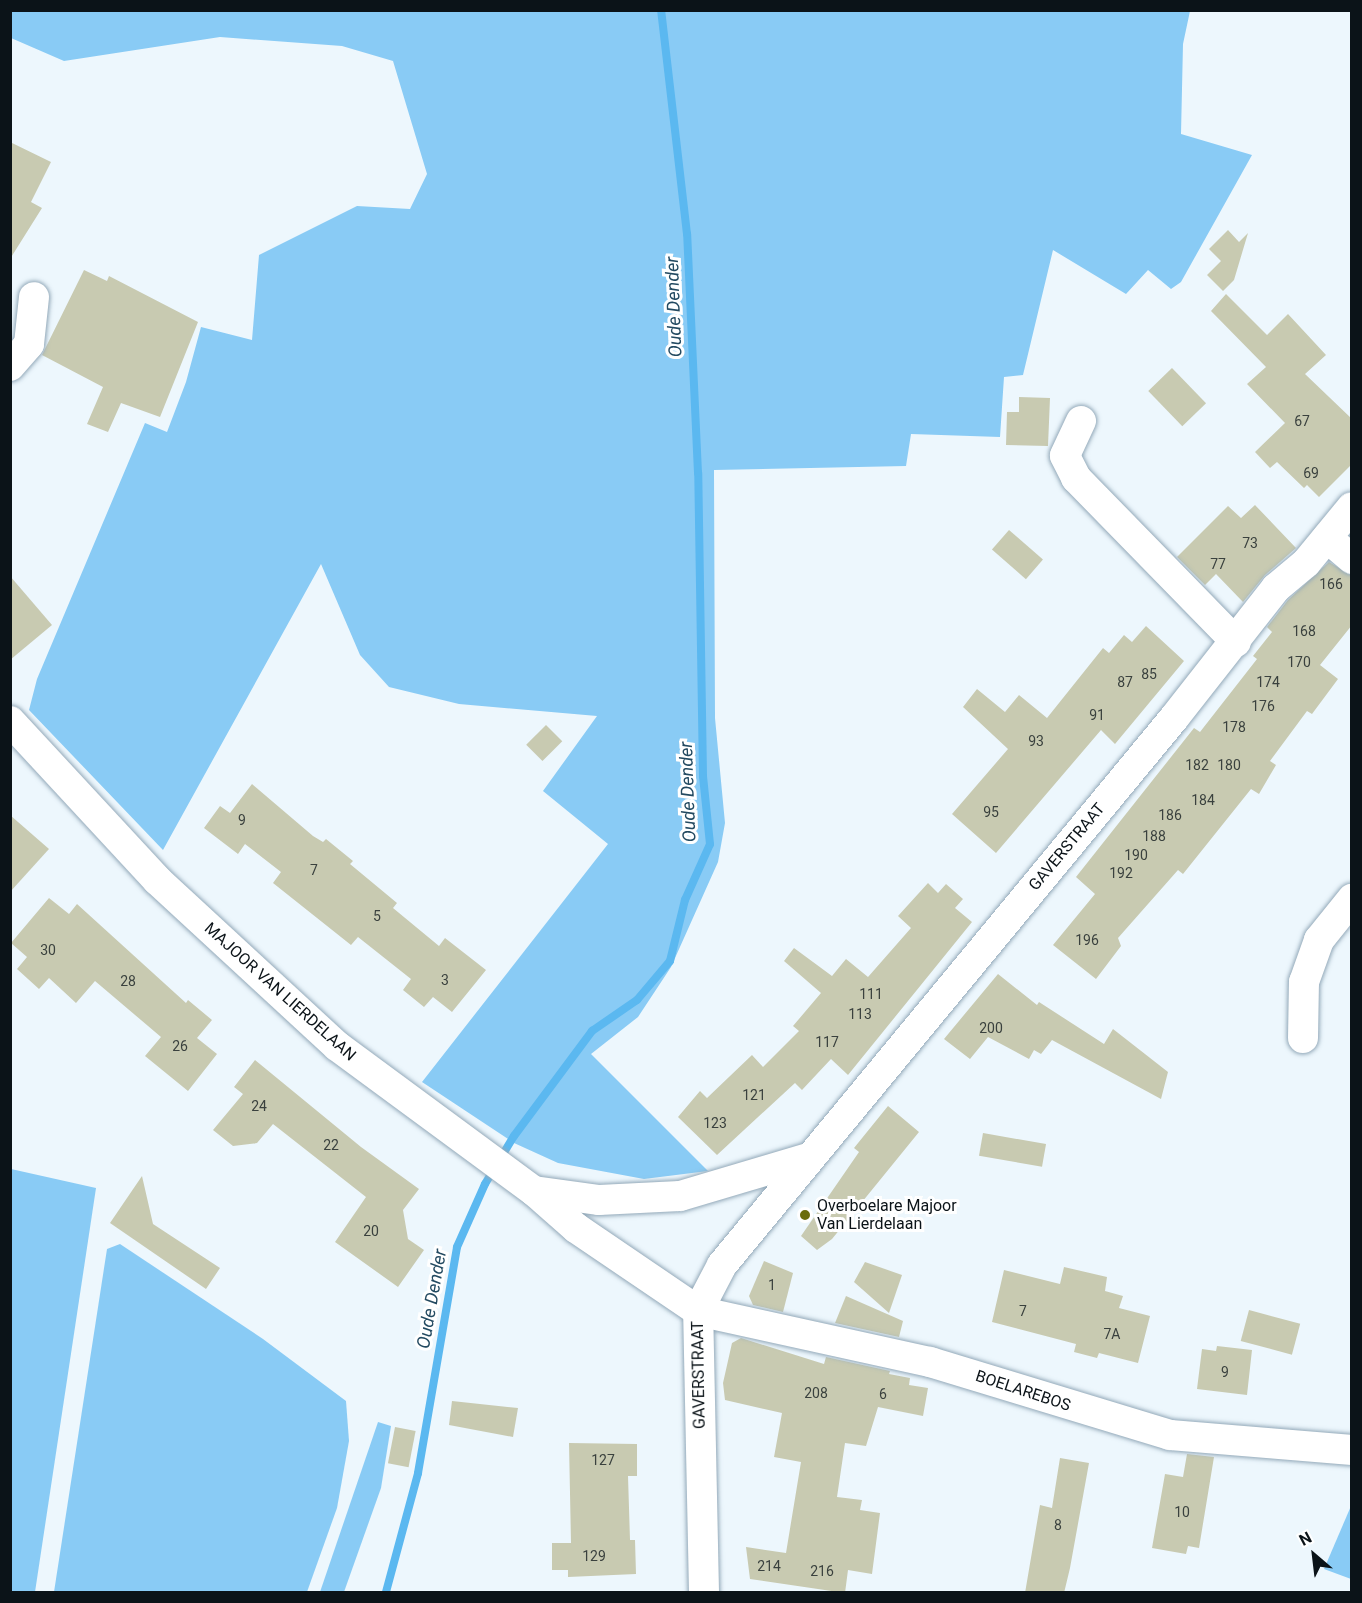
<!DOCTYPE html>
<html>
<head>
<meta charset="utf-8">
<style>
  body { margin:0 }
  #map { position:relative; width:1362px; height:1603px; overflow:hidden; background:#edf7fd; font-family:Roboto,sans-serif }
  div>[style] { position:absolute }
  .green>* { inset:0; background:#89cbf5 }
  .stream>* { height:8px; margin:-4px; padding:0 4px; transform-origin:4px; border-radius:4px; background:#5bb8f0 }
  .building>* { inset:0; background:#c8cab1; transform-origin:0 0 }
  .roads { filter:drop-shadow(0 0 2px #93a9b9) drop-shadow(0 0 2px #93a9b9) }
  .minor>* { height:30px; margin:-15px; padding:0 15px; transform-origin:15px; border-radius:15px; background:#fff }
  .dots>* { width:16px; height:16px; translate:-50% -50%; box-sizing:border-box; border:3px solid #fff; border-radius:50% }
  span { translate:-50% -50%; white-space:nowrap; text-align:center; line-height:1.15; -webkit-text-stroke:6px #fff; paint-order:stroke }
  .number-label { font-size:14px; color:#3a413e }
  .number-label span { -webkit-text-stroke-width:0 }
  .street-label { font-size:16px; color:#0b1318 }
  .poi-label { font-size:16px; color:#0b1318 }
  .left { translate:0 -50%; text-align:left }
  .water-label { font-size:18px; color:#234a61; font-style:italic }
  .frame { position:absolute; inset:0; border:12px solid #0b1318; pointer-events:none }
  .north { position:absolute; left:1284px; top:1525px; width:60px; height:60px; -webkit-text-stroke:4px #fff; paint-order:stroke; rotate:332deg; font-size:16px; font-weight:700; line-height:24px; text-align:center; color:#0b1318 }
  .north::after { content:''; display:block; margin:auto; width:21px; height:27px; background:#0b1318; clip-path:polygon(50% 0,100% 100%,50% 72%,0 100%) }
</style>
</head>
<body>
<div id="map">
  <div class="green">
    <i style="clip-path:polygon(11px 10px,1190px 11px,1183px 44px,1181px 134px,1252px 155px,1181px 282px,1171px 289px,1148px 270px,1126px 294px,1053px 250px,1023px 375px,1004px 377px,1000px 437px,911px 434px,906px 466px,714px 470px,715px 718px,725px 823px,718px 862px,671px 967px,638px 1017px,591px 1054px,708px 1171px,644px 1179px,558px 1163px,514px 1143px,422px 1082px,608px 844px,543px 791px,597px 716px,459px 704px,389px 687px,360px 655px,321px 564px,163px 850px,29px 710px,37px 679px,145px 423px,167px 432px,186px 382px,201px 327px,252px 340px,259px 255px,357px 206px,410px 209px,427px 174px,393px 61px,342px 46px,220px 37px,64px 61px,11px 38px)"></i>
    <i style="clip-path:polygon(11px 1169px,96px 1188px,35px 1592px,11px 1592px)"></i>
    <i style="clip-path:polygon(120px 1244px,263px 1339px,346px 1401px,349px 1441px,337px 1508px,307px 1592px,54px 1592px,107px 1249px)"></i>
    <i style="clip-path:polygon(378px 1422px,391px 1426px,381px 1488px,344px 1592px,320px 1592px)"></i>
    <i style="clip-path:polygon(1351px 1506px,1351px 1579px,1324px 1569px)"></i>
  </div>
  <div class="stream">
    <i style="left:386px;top:1592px;width:123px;rotate:-74.9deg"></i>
    <i style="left:418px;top:1473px;width:229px;rotate:-80.2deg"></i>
    <i style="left:457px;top:1247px;width:69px;rotate:-66deg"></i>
    <i style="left:485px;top:1184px;width:56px;rotate:-58.9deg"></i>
    <i style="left:514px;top:1136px;width:131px;rotate:-53.4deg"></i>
    <i style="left:592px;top:1031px;width:55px;rotate:-34.6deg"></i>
    <i style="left:637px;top:1000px;width:51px;rotate:-49.8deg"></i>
    <i style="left:670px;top:961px;width:63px;rotate:-76.2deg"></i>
    <i style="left:685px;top:900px;width:61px;rotate:-65.9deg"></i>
    <i style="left:710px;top:844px;width:68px;rotate:-95.9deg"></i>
    <i style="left:703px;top:776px;width:303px;rotate:-90.9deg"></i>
    <i style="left:698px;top:473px;width:239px;rotate:-92.6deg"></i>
    <i style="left:687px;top:234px;width:226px;rotate:-96.6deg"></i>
  </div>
  <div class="building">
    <i style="clip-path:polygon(10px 142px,51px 162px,31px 202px,42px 208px,10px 259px)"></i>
    <i style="clip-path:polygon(1228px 230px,1239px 242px,1248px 233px,1234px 280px,1223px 291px,1207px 275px,1221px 261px,1209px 249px)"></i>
    <i style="clip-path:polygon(84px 270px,107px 281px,109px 276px,198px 322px,160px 417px,121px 403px,108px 432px,87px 424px,103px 387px,42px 355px)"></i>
    <i style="clip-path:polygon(1226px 294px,1267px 335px,1288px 314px,1326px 355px,1305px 374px,1352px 419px,1352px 464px,1319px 497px,1307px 485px,1304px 488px,1277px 462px,1270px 468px,1255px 452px,1285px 423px,1247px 384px,1266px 367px,1211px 311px)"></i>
    <i style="left:1172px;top:368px;width:49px;height:33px;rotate:46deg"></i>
    <i style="clip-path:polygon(1019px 397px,1050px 398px,1048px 446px,1006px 445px,1007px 412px,1019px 412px)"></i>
    <i style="clip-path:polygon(1255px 505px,1296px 548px,1265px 575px,1243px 602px,1216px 574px,1205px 585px,1177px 557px,1228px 506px,1241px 518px)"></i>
    <i style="left:1009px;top:530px;width:45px;height:26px;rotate:41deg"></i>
    <i style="clip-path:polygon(1329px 562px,1352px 576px,1352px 625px,1320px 665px,1338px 679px,1312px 714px,1307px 711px,1270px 761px,1276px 765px,1259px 794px,1251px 789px,1183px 874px,1178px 870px,1118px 938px,1121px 946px,1096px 979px,1053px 945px,1095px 894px,1076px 877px,1194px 728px,1200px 732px,1257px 659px,1253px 656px,1272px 632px,1267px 627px,1288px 600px)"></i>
    <i style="clip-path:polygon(10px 576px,52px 625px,10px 660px)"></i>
    <i style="clip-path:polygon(1146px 626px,1184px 661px,1115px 744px,1101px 730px,996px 853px,952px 814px,1008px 749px,963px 707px,977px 689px,1005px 712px,1019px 695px,1047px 718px,1103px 648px,1109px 653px,1124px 635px,1132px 642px)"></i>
    <i style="left:546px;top:725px;width:23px;height:28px;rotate:45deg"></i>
    <i style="clip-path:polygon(252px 784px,313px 836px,323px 842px,326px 839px,353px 861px,350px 864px,397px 903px,393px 908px,439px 946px,445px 938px,486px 970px,452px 1012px,433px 997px,424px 1007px,403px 990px,411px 979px,358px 937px,351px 945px,273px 883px,281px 872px,245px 844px,238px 854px,204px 828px,220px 806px,230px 813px)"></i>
    <i style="clip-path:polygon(10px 815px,49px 849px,10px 892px)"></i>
    <i style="clip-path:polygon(928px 883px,938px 893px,946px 884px,963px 899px,955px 908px,972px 922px,848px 1075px,831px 1059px,802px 1090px,795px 1083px,717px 1155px,678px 1117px,700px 1091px,707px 1098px,752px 1055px,763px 1067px,799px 1031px,793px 1026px,821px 993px,784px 961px,794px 948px,832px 976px,846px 959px,868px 977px,911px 928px,898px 916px)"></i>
    <i style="clip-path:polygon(49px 898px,69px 914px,77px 904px,186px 1003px,188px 1000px,212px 1020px,197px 1038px,217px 1054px,188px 1091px,145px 1056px,161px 1037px,95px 981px,76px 1003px,49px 978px,39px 989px,17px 969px,27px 957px,11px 943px)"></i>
    <i style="clip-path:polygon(998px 974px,1037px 1005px,1039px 1002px,1104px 1044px,1113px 1029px,1168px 1072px,1161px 1099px,1052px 1040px,1041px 1054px,1034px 1050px,1029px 1059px,988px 1037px,970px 1059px,944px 1039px)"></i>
    <i style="clip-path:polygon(255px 1060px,361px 1147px,419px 1189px,403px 1210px,408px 1239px,424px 1250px,398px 1287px,335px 1242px,366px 1197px,273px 1124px,257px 1143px,233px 1146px,213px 1130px,243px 1094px,234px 1087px)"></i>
    <i style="clip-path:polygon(888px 1106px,919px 1132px,832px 1239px,817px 1250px,801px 1236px,859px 1152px,854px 1148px)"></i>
    <i style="left:983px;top:1133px;width:64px;height:23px;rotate:10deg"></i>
    <i style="clip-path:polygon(142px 1176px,153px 1224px,220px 1268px,206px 1289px,110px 1223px)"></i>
    <i style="clip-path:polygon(764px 1261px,793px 1273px,783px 1312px,753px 1305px,749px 1296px)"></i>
    <i style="clip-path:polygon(865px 1262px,902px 1275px,889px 1313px,854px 1282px)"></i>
    <i style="clip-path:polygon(1064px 1267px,1107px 1277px,1105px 1291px,1123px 1296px,1119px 1308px,1150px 1316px,1138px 1363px,1099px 1353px,1097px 1358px,1074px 1352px,1076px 1344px,992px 1322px,1004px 1270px,1060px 1284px)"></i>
    <i style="clip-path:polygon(846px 1296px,903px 1321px,899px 1337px,835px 1323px)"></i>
    <i style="left:1249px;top:1310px;width:53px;height:32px;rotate:15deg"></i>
    <i style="clip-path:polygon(741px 1338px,824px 1364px,826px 1357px,890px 1371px,889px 1374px,910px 1378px,909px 1385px,928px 1388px,923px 1416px,878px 1407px,866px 1446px,845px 1443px,837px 1497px,862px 1500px,860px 1510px,880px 1513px,872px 1574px,848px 1570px,845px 1593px,750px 1579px,746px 1547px,786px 1553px,801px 1462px,774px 1457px,782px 1413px,725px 1400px,723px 1383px,732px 1343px)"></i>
    <i style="clip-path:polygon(1217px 1346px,1252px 1350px,1247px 1395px,1197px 1389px,1202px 1349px,1216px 1351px)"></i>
    <i style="clip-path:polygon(452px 1401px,518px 1408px,513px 1437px,449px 1425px)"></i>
    <i style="left:395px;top:1427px;width:21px;height:37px;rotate:11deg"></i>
    <i style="clip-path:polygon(569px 1443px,637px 1444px,637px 1476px,628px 1476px,630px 1540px,635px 1540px,636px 1574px,568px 1577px,568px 1570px,552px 1570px,552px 1543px,571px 1543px)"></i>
    <i style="clip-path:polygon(1187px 1454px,1214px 1457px,1199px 1548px,1188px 1546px,1186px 1554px,1152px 1548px,1165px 1474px,1183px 1477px)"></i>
    <i style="clip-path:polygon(1060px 1458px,1089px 1463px,1070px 1568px,1064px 1593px,1025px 1593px,1040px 1505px,1052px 1508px)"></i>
  </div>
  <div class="roads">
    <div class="minor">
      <i style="left:10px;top:366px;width:29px;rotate:-49deg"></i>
      <i style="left:29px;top:344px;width:47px;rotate:-83.9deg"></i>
      <i style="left:1081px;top:421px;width:38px;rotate:115deg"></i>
      <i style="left:1065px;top:456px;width:25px;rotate:63deg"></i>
      <i style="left:1076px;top:478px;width:229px;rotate:45.7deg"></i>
      <i style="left:1327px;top:538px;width:33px;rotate:40deg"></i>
      <i style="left:10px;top:721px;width:217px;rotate:47.2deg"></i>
      <i style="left:157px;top:880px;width:245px;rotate:42.7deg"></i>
      <i style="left:337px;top:1046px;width:245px;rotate:36.4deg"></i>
      <i style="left:534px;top:1191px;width:56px;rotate:41.4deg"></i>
      <i style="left:576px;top:1228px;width:148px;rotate:34.2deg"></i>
      <i style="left:698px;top:1311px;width:238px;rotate:12.4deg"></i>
      <i style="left:930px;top:1362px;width:251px;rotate:16.9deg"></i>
      <i style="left:1170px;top:1435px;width:183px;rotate:4.7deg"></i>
      <i style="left:1303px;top:1038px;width:56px;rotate:-89deg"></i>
      <i style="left:1304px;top:982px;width:45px;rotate:-70.3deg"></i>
      <i style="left:1319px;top:940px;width:53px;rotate:-51.2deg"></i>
      <i style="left:534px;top:1191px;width:66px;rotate:7.9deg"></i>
      <i style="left:599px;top:1200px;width:81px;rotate:-2.8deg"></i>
      <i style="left:680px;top:1196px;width:134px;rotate:-16.5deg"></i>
      <i style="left:704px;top:1592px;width:281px;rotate:-91.2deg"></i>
      <i style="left:698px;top:1311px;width:52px;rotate:-62.4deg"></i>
      <i style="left:722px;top:1265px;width:710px;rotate:-50.43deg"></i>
      <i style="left:1174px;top:718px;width:165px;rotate:-51.9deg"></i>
      <i style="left:1276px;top:588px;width:39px;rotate:-40deg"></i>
      <i style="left:1306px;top:563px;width:72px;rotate:-50.6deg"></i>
    </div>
  </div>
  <div class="dots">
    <i style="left:805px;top:1215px;background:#696c0d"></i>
  </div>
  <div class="number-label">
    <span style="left:1302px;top:421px">67</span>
    <span style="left:1311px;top:473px">69</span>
    <span style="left:1250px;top:543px">73</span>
    <span style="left:1218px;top:564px">77</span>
    <span style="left:1331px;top:584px">166</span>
    <span style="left:1304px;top:631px">168</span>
    <span style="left:1299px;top:662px">170</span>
    <span style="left:1149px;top:674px">85</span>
    <span style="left:1125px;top:682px">87</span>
    <span style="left:1268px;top:682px">174</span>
    <span style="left:1263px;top:706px">176</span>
    <span style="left:1097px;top:715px">91</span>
    <span style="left:1234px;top:727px">178</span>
    <span style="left:1036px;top:741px">93</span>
    <span style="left:1197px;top:765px">182</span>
    <span style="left:1229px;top:765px">180</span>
    <span style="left:1203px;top:800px">184</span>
    <span style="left:991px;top:812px">95</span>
    <span style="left:1170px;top:815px">186</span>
    <span style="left:242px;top:820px">9</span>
    <span style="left:1154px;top:836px">188</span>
    <span style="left:1136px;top:855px">190</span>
    <span style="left:314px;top:870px">7</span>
    <span style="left:1121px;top:873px">192</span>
    <span style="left:377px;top:916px">5</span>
    <span style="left:1087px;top:940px">196</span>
    <span style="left:48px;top:950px">30</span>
    <span style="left:445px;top:980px">3</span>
    <span style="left:128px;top:981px">28</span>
    <span style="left:871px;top:994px">111</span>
    <span style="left:860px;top:1014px">113</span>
    <span style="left:991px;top:1028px">200</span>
    <span style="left:827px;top:1042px">117</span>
    <span style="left:180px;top:1046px">26</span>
    <span style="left:754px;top:1095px">121</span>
    <span style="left:259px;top:1106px">24</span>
    <span style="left:715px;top:1123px">123</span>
    <span style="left:331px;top:1145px">22</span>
    <span style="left:371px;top:1231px">20</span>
    <span style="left:772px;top:1285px">1</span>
    <span style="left:1023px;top:1311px">7</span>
    <span style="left:1112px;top:1334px">7A</span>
    <span style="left:1225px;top:1372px">9</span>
    <span style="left:816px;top:1393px">208</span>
    <span style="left:883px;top:1394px">6</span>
    <span style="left:603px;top:1460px">127</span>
    <span style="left:1182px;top:1512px">10</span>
    <span style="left:1058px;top:1525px">8</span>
    <span style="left:594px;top:1556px">129</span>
    <span style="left:769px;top:1566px">214</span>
    <span style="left:822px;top:1571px">216</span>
  </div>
  <div class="street-label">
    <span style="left:1067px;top:847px;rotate:-50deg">GAVERSTRAAT</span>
    <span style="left:280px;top:992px;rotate:42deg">MAJOOR VAN LIERDELAAN</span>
    <span style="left:699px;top:1375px;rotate:-91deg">GAVERSTRAAT</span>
    <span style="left:1023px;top:1391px;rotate:18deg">BOELAREBOS</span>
  </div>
  <div class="poi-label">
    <span class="left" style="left:817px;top:1215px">Overboelare Majoor<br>Van Lierdelaan</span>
  </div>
  <div class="water-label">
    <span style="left:674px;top:307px;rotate:-92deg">Oude Dender</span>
    <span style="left:688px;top:792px;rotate:-92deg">Oude Dender</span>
    <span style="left:432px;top:1299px;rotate:-80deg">Oude Dender</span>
  </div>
  <div class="frame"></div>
  <div class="north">N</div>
</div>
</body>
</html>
